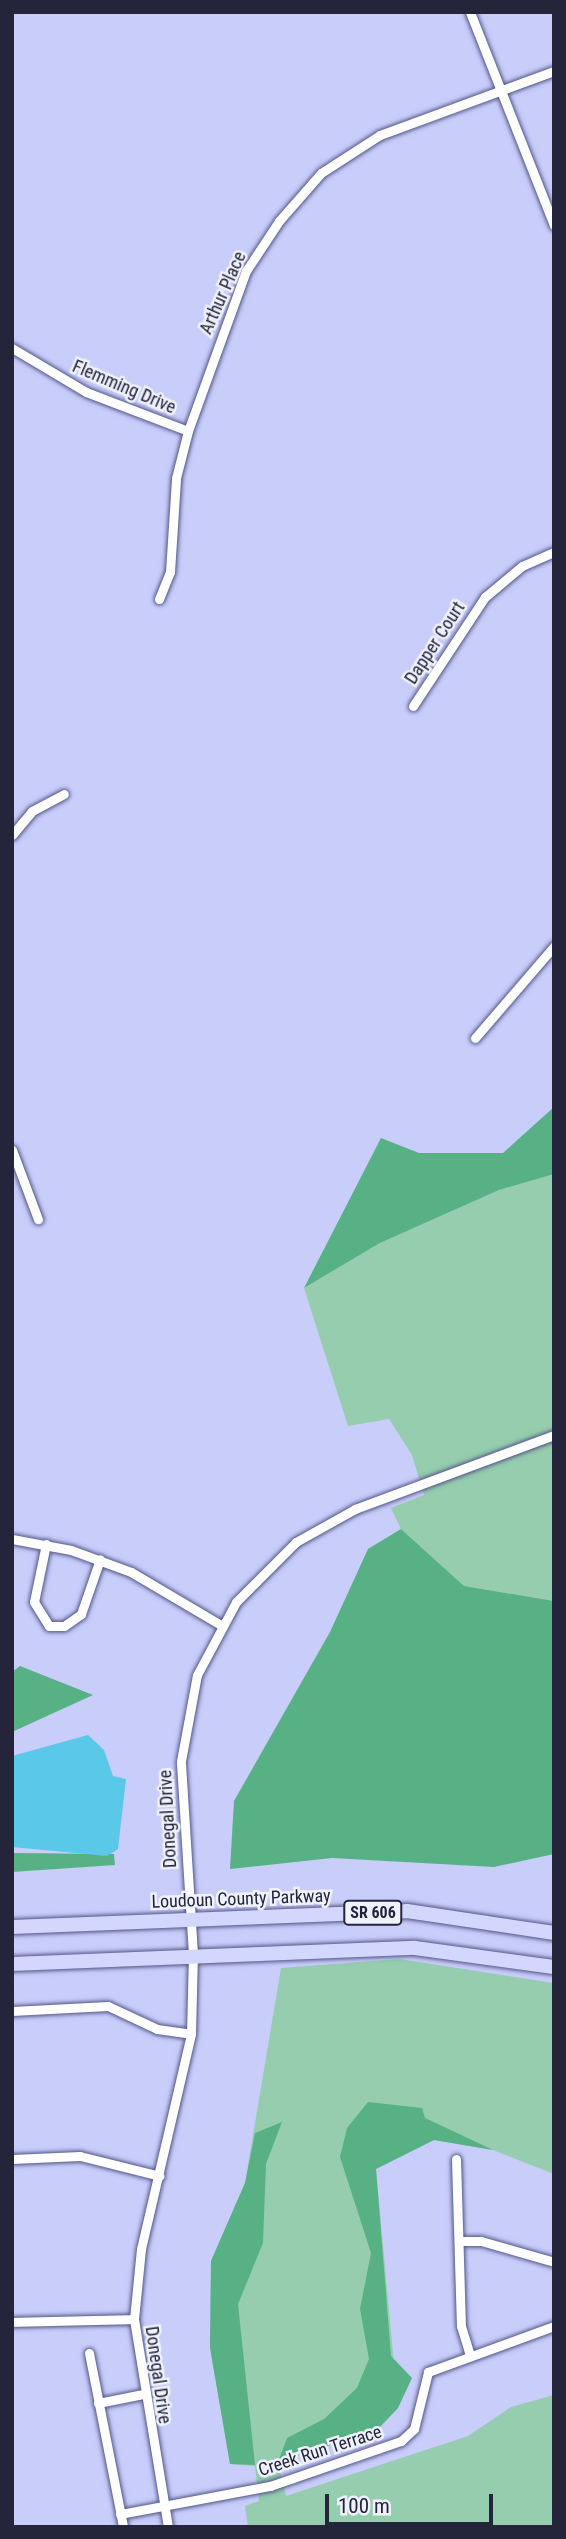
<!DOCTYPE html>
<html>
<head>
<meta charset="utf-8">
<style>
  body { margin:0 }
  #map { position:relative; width:566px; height:2539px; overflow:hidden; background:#c8cdfa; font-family:"Roboto Condensed",sans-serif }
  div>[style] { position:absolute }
  .green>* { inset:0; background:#95cdae }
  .forest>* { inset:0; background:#57b185 }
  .water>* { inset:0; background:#59c8e9 }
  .roads { filter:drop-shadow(0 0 2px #535687) drop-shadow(0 0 2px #535687) }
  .street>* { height:9px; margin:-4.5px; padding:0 4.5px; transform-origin:4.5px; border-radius:4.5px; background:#fff }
  .primary>* { height:14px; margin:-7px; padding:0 7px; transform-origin:7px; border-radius:7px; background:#d4d7fd }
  span { translate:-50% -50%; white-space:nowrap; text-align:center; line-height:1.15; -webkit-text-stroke:5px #eff1fc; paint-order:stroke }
  .shield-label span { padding:2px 5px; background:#eff1fc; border:2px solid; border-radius:5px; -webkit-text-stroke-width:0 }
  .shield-label { font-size:16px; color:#24253a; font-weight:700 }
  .street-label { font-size:18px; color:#24253a }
  .frame { position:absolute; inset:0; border:14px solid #24253a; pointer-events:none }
  .scale { position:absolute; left:325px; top:2494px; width:168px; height:32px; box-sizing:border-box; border:4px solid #24253a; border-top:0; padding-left:9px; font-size:21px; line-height:24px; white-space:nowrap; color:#24253a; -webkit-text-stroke:5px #eff1fc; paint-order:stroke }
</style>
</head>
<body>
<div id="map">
  <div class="green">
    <i style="clip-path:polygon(554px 1174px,554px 1601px,464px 1586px,401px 1529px,391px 1508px,424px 1495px,412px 1455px,389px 1419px,348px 1426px,304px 1288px,380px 1243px,499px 1190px)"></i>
    <i style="clip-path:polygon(399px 1959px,554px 1983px,554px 2174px,493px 2150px,434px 2140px,376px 2169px,398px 2408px,377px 2430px,278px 2462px,286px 2496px,468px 2436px,511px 2407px,554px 2395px,554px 2527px,248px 2527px,245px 2506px,259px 2501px,255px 2466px,230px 2464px,210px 2348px,211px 2261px,245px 2183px,281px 1968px)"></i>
  </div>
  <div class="forest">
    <i style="clip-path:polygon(554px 1107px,554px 1174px,499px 1190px,380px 1243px,304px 1288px,381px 1138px,419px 1153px,503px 1153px)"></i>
    <i style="clip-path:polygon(401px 1529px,464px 1586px,554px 1601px,554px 1854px,494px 1867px,332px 1858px,230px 1869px,234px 1801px,330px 1632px,368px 1549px)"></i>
    <i style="clip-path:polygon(20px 1666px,93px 1695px,12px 1732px,12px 1672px)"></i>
    <i style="clip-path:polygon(12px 1853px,114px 1854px,115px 1865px,12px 1872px)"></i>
    <i style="clip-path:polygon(368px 2102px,422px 2108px,425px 2118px,493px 2150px,434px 2140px,376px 2169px,391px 2356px,412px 2378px,398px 2408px,377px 2430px,278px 2462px,287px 2438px,324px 2419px,357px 2388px,369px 2359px,360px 2309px,371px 2253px,340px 2157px,347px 2128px)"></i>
    <i style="clip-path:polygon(282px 2122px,266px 2164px,263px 2243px,238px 2304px,255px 2465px,230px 2464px,210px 2348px,211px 2261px,245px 2183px,255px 2133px)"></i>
  </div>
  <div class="water">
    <i style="clip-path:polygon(88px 1735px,104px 1750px,113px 1776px,126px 1779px,118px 1849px,107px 1856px,12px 1847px,12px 1756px)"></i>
  </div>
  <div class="roads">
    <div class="street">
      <i style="left:470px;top:12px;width:229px;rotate:68.5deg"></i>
      <i style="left:12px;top:348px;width:86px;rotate:30.7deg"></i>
      <i style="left:86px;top:392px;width:109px;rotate:20.9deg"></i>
      <i style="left:159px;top:599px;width:29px;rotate:-68deg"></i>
      <i style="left:170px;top:572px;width:94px;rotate:-86.3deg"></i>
      <i style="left:176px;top:478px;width:49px;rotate:-75.7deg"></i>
      <i style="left:188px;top:431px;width:170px;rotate:-70.1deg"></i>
      <i style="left:246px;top:271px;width:60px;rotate:-56.6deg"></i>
      <i style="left:279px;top:221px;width:64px;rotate:-48.8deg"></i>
      <i style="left:321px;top:173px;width:70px;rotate:-32.8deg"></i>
      <i style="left:380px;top:135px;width:185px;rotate:-20.2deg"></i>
      <i style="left:413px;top:706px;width:131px;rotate:-56.6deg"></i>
      <i style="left:485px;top:597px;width:48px;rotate:-40deg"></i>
      <i style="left:522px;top:566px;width:35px;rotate:-24deg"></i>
      <i style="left:12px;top:835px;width:31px;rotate:-50deg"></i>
      <i style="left:32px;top:811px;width:36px;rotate:-28deg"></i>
      <i style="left:475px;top:1038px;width:121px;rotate:-49.3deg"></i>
      <i style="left:12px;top:1150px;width:74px;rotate:69.4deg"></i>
      <i style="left:12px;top:1539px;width:60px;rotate:10.6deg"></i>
      <i style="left:71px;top:1550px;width:64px;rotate:20.1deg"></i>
      <i style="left:131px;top:1572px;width:104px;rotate:30.5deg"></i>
      <i style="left:46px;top:1544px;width:59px;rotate:101.7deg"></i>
      <i style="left:34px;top:1602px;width:28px;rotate:58deg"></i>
      <i style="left:49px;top:1626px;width:15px"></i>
      <i style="left:64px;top:1626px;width:21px;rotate:-35deg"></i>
      <i style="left:81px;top:1614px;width:58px;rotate:-70.9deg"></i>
      <i style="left:12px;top:2011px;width:96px;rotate:-3deg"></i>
      <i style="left:108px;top:2006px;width:54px;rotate:25.1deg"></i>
      <i style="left:157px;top:2029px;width:34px;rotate:8deg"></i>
      <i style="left:12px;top:2159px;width:68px;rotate:-2.5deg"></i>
      <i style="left:80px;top:2156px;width:82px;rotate:14deg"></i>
      <i style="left:456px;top:2159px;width:167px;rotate:88.3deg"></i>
      <i style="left:461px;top:2326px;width:30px;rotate:73deg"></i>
      <i style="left:459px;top:2241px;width:22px"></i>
      <i style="left:481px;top:2241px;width:76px;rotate:16deg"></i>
      <i style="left:12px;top:2322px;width:122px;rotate:-1.4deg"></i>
      <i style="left:89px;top:2353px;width:177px;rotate:78.9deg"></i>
      <i style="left:98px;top:2403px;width:46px;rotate:-11.3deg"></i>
      <i style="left:120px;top:2514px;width:153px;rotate:-10.6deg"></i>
      <i style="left:270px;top:2486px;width:139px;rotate:-19deg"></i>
      <i style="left:401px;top:2441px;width:18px;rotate:-43deg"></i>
      <i style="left:414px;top:2429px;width:59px;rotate:-76.2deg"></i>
      <i style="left:428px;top:2372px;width:134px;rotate:-20.1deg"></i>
      <i style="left:168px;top:2527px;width:211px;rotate:-99.3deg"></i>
      <i style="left:134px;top:2319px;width:70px;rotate:-84.3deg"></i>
      <i style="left:141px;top:2249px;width:221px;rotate:-76.9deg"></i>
      <i style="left:191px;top:2034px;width:80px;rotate:-88.6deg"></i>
      <i style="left:193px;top:1954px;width:193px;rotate:-93.6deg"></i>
      <i style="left:181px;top:1761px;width:87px;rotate:-79.5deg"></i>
      <i style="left:197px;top:1675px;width:83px;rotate:-61.9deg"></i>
      <i style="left:236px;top:1602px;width:85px;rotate:-45deg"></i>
      <i style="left:296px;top:1542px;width:68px;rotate:-29.2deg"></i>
      <i style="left:355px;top:1509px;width:212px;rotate:-20.4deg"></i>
    </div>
    <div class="primary">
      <i style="left:12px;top:1927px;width:395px;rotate:-2.3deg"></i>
      <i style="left:407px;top:1911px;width:149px;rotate:8.5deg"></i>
      <i style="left:12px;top:1964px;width:403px;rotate:-2.3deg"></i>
      <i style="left:415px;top:1948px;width:140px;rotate:7.8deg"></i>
    </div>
  </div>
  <div class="shield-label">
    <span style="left:373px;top:1913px">SR 606</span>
  </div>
  <div class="street-label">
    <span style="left:223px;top:293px;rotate:-66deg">Arthur Place</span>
    <span style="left:124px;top:387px;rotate:23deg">Flemming Drive</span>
    <span style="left:435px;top:643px;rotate:-57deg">Dapper Court</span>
    <span style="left:168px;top:1819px;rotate:-93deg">Donegal Drive</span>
    <span style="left:241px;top:1899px;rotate:-2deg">Loudoun County Parkway</span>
    <span style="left:158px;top:2375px;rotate:82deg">Donegal Drive</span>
    <span style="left:320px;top:2451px;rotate:-18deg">Creek Run Terrace</span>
  </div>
  <div class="frame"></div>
  <div class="scale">100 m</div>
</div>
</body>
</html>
